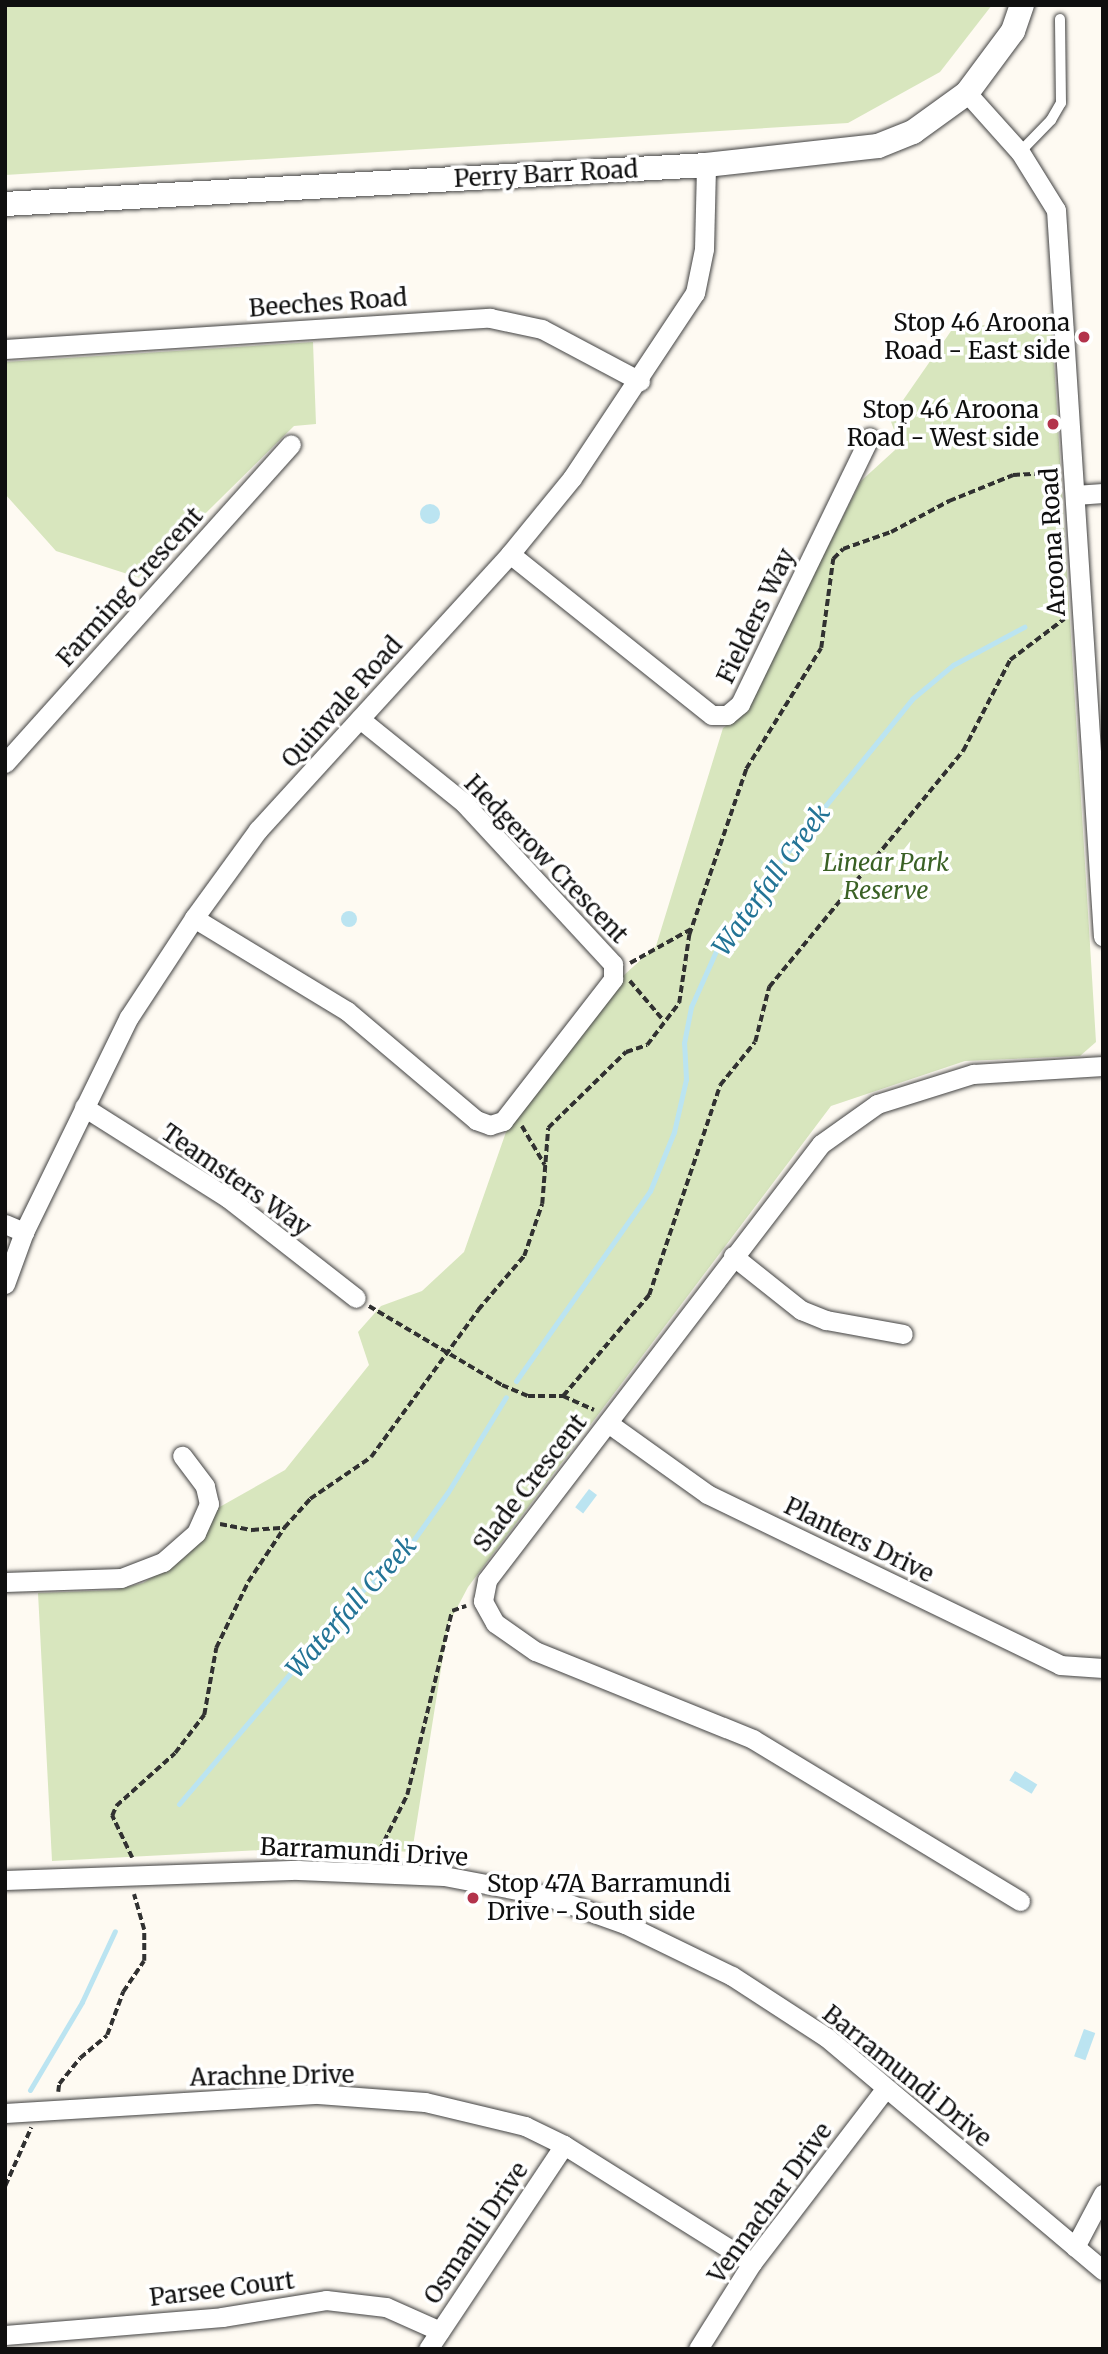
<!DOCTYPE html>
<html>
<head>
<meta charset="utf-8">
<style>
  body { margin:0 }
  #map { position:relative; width:1108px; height:2354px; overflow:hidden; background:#fefaf2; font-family:Merriweather,serif }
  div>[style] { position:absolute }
  .green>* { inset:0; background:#d8e6be }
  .water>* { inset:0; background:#bbe4f1; transform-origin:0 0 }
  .round { border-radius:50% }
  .stream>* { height:5px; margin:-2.5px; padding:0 2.5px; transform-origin:2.5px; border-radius:2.5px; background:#bbe4f1 }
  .path>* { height:3.5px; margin-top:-1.75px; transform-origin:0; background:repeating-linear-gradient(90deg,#313131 0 7px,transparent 0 10.5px) }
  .roads { filter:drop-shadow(0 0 2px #424242) drop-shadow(0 0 2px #424242) }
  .service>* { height:10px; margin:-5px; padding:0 5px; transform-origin:5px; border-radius:5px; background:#fff }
  .minor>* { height:19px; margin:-9.5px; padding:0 9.5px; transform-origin:9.5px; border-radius:9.5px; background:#fff }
  .tertiary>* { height:24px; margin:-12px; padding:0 12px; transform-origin:12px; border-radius:12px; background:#fff }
  .dots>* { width:19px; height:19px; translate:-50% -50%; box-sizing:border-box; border:4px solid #fff; border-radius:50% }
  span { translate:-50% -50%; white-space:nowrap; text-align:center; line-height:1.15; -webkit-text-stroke:7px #fff; paint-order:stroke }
  .street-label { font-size:24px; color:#0f0f0f }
  .poi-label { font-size:24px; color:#0f0f0f }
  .right { translate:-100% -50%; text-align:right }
  .left { translate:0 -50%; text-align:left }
  .park-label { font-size:24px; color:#3a6125; font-style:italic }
  .water-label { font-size:26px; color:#237496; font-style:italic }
  .frame { position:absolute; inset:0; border:7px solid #0f0f0f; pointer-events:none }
</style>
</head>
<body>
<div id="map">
  <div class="green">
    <i style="clip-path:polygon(5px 5px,992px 5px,940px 72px,848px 123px,5px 175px)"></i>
    <i style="clip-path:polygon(1051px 313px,1096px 1042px,1080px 1056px,965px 1061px,831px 1106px,468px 1587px,448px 1625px,412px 1852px,319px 1847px,52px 1861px,38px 1593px,115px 1590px,143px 1583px,185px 1557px,206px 1535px,216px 1509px,285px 1470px,369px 1365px,358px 1332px,381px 1306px,422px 1291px,464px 1252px,506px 1132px,623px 976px,656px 946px,723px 728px,743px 714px,861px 481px,895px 450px,896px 435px,890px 419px,951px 331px)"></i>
    <i style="clip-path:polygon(313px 342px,316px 424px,294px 426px,140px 578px,56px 551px,5px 494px,5px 362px)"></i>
  </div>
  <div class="water">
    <i class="round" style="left:420px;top:504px;width:20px;height:20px"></i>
    <i class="round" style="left:341px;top:911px;width:16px;height:16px"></i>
    <i style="left:589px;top:1489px;width:10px;height:23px;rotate:37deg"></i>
    <i style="left:1015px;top:1771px;width:26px;height:11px;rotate:31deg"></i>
    <i style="left:1084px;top:2029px;width:12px;height:29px;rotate:20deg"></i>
  </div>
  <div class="stream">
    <i style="left:516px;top:1381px;width:232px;rotate:-54.8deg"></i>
    <i style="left:650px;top:1191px;width:64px;rotate:-67.9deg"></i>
    <i style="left:674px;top:1132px;width:54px;rotate:-77.2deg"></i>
    <i style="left:686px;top:1079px;width:36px;rotate:-93deg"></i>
    <i style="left:684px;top:1043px;width:37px;rotate:-79deg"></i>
    <i style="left:691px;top:1007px;width:64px;rotate:-65.9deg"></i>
    <i style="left:717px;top:949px;width:92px;rotate:-54.8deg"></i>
    <i style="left:770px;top:874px;width:225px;rotate:-50.9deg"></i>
    <i style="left:912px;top:699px;width:53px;rotate:-39.7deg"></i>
    <i style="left:953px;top:665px;width:81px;rotate:-28.2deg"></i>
    <i style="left:179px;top:1804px;width:272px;rotate:-49.6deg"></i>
    <i style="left:355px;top:1597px;width:59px;rotate:-40.2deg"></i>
    <i style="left:400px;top:1559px;width:82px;rotate:-54.4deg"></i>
    <i style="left:448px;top:1492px;width:111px;rotate:-58.6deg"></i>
    <i style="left:30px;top:2090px;width:102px;rotate:-59.4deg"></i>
    <i style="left:82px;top:2002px;width:78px;rotate:-65.1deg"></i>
  </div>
  <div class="path">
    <i style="left:630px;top:963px;width:70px;rotate:-29.1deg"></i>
    <i style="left:630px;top:981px;width:52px;rotate:49.6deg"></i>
    <i style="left:522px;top:1126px;width:45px;rotate:59.5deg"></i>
    <i style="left:369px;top:1306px;width:155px;rotate:30.7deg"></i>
    <i style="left:502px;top:1385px;width:28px;rotate:23deg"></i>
    <i style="left:528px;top:1396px;width:35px"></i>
    <i style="left:563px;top:1396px;width:34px;rotate:24deg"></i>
    <i style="left:563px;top:1396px;width:133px;rotate:-49.6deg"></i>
    <i style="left:649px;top:1295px;width:222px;rotate:-71.3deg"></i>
    <i style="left:720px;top:1085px;width:55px;rotate:-50.9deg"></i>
    <i style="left:755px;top:1042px;width:57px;rotate:-75.7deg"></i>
    <i style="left:769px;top:987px;width:306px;rotate:-50.6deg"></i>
    <i style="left:963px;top:751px;width:102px;rotate:-62.7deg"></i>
    <i style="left:1010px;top:660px;width:68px;rotate:-37.2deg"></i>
    <i style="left:220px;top:1524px;width:33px;rotate:11deg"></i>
    <i style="left:252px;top:1530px;width:32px;rotate:-4deg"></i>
    <i style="left:379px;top:1851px;width:63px;rotate:-63.4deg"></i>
    <i style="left:407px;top:1795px;width:189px;rotate:-76.3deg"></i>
    <i style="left:452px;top:1611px;width:15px;rotate:-20deg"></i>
    <i style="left:132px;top:1858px;width:47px;rotate:-115.5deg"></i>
    <i style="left:112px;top:1816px;width:11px;rotate:-68deg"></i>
    <i style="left:116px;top:1806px;width:79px;rotate:-41.9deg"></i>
    <i style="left:175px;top:1753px;width:48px;rotate:-52.7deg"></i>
    <i style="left:204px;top:1715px;width:68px;rotate:-79.8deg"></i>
    <i style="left:216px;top:1648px;width:73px;rotate:-64.1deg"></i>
    <i style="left:248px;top:1582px;width:65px;rotate:-56.3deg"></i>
    <i style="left:284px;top:1528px;width:39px;rotate:-48deg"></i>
    <i style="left:310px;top:1499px;width:74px;rotate:-34.5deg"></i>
    <i style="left:371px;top:1457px;width:182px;rotate:-53.9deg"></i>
    <i style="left:478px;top:1310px;width:71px;rotate:-49.6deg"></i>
    <i style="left:524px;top:1256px;width:55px;rotate:-70.9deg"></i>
    <i style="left:542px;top:1204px;width:76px;rotate:-85.5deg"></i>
    <i style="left:548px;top:1128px;width:109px;rotate:-44.3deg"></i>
    <i style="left:626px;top:1052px;width:22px;rotate:-18deg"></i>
    <i style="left:647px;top:1045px;width:53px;rotate:-52.7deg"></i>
    <i style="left:679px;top:1003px;width:69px;rotate:-81.6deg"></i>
    <i style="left:689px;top:935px;width:176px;rotate:-71deg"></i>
    <i style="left:746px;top:769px;width:142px;rotate:-58.2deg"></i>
    <i style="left:821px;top:648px;width:90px;rotate:-82.3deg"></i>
    <i style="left:833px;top:559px;width:14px;rotate:-45deg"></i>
    <i style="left:843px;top:549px;width:51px;rotate:-19.5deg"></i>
    <i style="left:891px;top:532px;width:66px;rotate:-28.1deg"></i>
    <i style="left:949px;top:501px;width:69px;rotate:-22.1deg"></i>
    <i style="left:1013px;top:475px;width:41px;rotate:-2.8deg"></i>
    <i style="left:58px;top:2092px;width:8px;rotate:-83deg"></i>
    <i style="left:59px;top:2084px;width:33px;rotate:-51deg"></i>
    <i style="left:80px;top:2058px;width:35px;rotate:-40deg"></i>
    <i style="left:107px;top:2035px;width:46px;rotate:-69.6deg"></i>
    <i style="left:123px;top:1992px;width:37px;rotate:-56deg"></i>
    <i style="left:144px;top:1961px;width:31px;rotate:-90deg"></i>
    <i style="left:144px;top:1930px;width:37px;rotate:-106deg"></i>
    <i style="left:5px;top:2186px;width:64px;rotate:-65.9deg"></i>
  </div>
  <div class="roads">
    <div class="service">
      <i style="left:1020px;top:152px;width:45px;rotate:-45.9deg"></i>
      <i style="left:1051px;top:120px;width:20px;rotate:-60deg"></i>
      <i style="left:1061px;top:103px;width:84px;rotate:-90.7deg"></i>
    </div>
    <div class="minor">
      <i style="left:967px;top:93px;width:79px;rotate:48.1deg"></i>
      <i style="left:1020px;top:152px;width:68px;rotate:58.2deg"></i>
      <i style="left:1056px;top:210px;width:728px;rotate:86.3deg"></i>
      <i style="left:5px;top:349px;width:486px;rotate:-3.7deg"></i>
      <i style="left:490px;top:318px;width:53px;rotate:11.9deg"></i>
      <i style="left:542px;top:329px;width:111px;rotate:28deg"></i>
      <i style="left:1075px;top:495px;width:28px;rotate:-4deg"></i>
      <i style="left:510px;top:554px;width:258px;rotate:38.6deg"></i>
      <i style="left:712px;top:715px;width:15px"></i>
      <i style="left:727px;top:715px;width:17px;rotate:-40deg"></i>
      <i style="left:740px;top:704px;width:296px;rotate:-64.1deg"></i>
      <i style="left:5px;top:763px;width:428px;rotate:-48.1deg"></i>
      <i style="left:194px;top:918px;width:179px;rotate:31.3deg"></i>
      <i style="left:347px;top:1011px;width:169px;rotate:40.2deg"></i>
      <i style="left:476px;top:1120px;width:15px;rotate:20deg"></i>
      <i style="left:490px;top:1125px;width:14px;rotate:-17deg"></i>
      <i style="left:503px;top:1121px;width:180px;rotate:-52.2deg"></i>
      <i style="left:613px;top:979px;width:15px;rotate:-90deg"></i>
      <i style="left:613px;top:964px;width:219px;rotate:-132.8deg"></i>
      <i style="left:464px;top:803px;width:134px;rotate:-141.1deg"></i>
      <i style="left:84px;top:1107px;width:170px;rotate:32.3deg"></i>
      <i style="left:228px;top:1198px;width:162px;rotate:38deg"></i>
      <i style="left:5px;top:1224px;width:21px;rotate:23deg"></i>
      <i style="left:733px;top:1256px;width:87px;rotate:38.5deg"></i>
      <i style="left:801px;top:1310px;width:27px;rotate:22deg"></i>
      <i style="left:826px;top:1320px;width:78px;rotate:10.3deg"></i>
      <i style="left:5px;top:1284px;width:55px;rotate:-69.9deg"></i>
      <i style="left:24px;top:1232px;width:239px;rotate:-64deg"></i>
      <i style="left:129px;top:1017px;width:118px;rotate:-56.7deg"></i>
      <i style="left:194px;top:918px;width:109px;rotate:-54deg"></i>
      <i style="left:258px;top:830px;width:374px;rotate:-47.6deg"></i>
      <i style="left:510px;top:554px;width:98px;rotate:-50.8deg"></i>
      <i style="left:572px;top:478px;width:222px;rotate:-56.4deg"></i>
      <i style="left:695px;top:293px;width:45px;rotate:-78.4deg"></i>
      <i style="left:704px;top:249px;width:84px;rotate:-88.6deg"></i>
      <i style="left:608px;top:1423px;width:122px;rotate:35.6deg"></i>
      <i style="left:707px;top:1494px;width:392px;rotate:25.8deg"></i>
      <i style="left:1060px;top:1665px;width:43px;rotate:4deg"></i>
      <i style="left:5px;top:1582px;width:116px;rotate:-2deg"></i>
      <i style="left:121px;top:1578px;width:45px;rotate:-20.9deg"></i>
      <i style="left:163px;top:1562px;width:44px;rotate:-41.3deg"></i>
      <i style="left:196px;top:1533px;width:32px;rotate:-66deg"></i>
      <i style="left:209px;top:1504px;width:18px;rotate:-103deg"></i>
      <i style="left:205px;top:1486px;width:38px;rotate:-127deg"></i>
      <i style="left:5px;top:1880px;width:293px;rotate:-2deg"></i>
      <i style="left:298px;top:1870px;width:146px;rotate:2.4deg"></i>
      <i style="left:444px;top:1876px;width:102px;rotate:10.8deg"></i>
      <i style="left:544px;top:1895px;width:86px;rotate:19.7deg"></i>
      <i style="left:625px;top:1924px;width:119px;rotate:25.9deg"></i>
      <i style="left:732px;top:1976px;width:112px;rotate:33deg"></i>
      <i style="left:826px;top:2037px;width:362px;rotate:40.1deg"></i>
      <i style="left:1020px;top:1901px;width:312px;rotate:-148.8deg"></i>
      <i style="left:753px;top:1739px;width:235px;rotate:-158deg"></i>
      <i style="left:535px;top:1651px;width:49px;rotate:-145deg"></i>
      <i style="left:495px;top:1623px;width:25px;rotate:-119deg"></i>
      <i style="left:483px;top:1601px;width:21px;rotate:-79deg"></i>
      <i style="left:487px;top:1580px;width:549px;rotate:-52.55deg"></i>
      <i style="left:821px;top:1144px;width:69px;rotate:-35.5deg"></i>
      <i style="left:877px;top:1104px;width:101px;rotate:-17.4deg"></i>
      <i style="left:973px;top:1074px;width:130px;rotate:-3.5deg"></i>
      <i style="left:5px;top:2113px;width:314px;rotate:-3.5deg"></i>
      <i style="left:318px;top:2094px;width:107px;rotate:4.3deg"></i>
      <i style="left:425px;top:2102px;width:103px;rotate:13.5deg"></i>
      <i style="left:525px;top:2126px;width:43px;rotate:26deg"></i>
      <i style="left:564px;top:2145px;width:222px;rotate:32.1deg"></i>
      <i style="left:1075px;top:2247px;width:60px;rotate:-62.2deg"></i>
      <i style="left:5px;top:2335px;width:218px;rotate:-4.7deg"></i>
      <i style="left:222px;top:2317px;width:105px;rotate:-9.3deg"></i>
      <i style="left:326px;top:2300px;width:60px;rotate:6.7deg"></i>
      <i style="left:386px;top:2307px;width:59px;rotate:24deg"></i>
      <i style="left:428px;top:2349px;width:245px;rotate:-56.3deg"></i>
      <i style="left:698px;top:2349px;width:102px;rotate:-57.9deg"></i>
      <i style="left:752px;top:2263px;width:219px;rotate:-52.6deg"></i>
    </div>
    <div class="tertiary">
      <i style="left:5px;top:204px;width:702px;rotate:-3.18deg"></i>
      <i style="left:706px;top:165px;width:173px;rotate:-6.3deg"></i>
      <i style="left:878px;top:146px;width:38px;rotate:-22deg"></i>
      <i style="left:913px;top:132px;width:67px;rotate:-35.8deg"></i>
      <i style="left:967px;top:93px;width:77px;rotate:-53.4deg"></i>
      <i style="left:1013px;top:31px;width:28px;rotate:-71deg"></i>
    </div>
  </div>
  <div class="dots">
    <i style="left:1084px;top:337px;background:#b3334b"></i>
    <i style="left:1053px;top:424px;background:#b3334b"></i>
    <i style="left:473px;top:1898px;background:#b3334b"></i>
  </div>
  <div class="street-label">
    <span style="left:546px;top:174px;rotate:-3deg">Perry Barr Road</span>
    <span style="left:328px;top:303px;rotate:-4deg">Beeches Road</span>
    <span style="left:1053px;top:542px;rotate:-93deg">Aroona Road</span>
    <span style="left:130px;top:587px;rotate:-48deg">Farming Crescent</span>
    <span style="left:756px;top:616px;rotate:-64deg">Fielders Way</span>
    <span style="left:342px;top:702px;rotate:-48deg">Quinvale Road</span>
    <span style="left:546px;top:859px;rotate:46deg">Hedgerow Crescent</span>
    <span style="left:236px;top:1180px;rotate:35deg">Teamsters Way</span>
    <span style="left:530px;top:1483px;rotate:-52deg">Slade Crescent</span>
    <span style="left:859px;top:1540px;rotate:26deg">Planters Drive</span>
    <span style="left:364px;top:1852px;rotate:3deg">Barramundi Drive</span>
    <span style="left:272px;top:2076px;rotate:-1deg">Arachne Drive</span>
    <span style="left:907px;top:2076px;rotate:39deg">Barramundi Drive</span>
    <span style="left:770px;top:2203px;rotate:-54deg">Vennachar Drive</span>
    <span style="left:476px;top:2233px;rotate:-56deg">Osmanli Drive</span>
    <span style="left:222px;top:2289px;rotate:-7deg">Parsee Court</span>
  </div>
  <div class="poi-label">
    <span class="right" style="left:1070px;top:337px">Stop 46 Aroona<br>Road - East side</span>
    <span class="right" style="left:1039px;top:424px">Stop 46 Aroona<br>Road - West side</span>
    <span class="left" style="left:487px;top:1898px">Stop 47A Barramundi<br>Drive - South side</span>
  </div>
  <div class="park-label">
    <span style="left:886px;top:877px">Linear Park<br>Reserve</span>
  </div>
  <div class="water-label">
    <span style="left:771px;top:880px;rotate:-54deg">Waterfall Creek</span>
    <span style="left:351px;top:1607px;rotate:-48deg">Waterfall Creek</span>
  </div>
  <div class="frame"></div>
</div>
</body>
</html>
